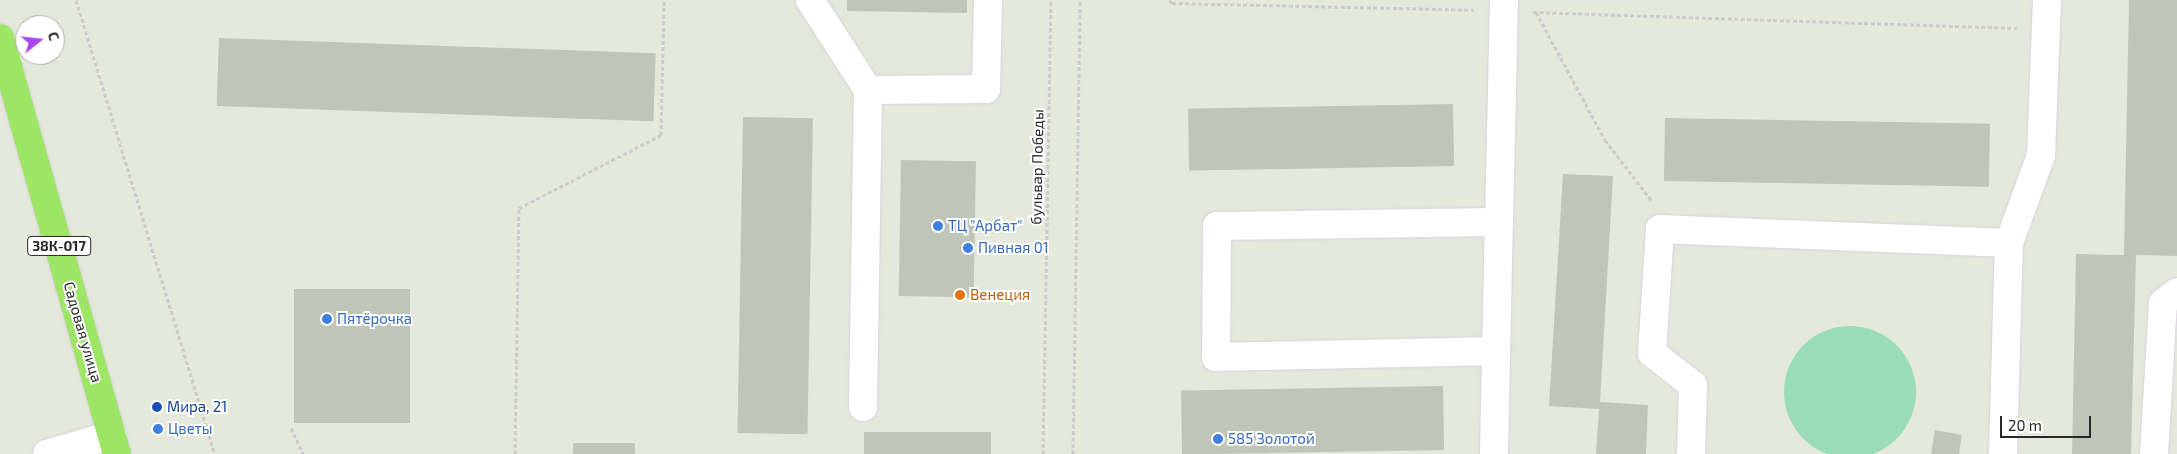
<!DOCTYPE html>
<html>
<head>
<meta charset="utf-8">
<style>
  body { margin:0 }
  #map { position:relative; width:2177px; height:454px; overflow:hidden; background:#e4e9db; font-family:"Exo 2",sans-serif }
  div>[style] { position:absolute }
  .green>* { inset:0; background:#9bdcb8 }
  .round { border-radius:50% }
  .building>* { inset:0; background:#c0c5ba; transform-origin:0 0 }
  .path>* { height:3px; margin-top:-1.5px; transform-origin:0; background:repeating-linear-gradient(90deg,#cbcbcb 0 4px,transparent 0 6.5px) }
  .roads { filter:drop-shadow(0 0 1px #dad0e0) drop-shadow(0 0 1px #dad0e0) }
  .minor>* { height:28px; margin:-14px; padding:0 14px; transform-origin:14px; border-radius:14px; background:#fff }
  .major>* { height:28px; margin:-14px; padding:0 14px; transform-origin:14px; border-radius:14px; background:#9de564 }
  .dots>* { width:14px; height:14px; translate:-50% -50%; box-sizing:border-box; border:2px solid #fff; border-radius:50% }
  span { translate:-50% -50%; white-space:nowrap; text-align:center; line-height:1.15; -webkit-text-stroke:4px #fff; paint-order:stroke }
  .shield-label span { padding:1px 4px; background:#fff; border:1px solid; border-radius:4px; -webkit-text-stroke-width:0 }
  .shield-label { font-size:14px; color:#282828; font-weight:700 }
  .street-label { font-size:15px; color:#282828 }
  .shop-label { font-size:15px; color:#366cbe }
  .left { translate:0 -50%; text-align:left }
  .food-label { font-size:15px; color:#c56008 }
  .transit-label { font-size:15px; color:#164399 }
  .north { position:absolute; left:15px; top:15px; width:50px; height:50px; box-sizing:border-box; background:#fff; border:1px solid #a9a9a9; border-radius:50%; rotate:74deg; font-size:14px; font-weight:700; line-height:20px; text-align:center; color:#282828 }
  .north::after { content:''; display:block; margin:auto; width:18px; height:22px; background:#aa46eb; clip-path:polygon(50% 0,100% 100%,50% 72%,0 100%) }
  .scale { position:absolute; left:2000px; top:416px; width:91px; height:22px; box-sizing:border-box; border:2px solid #282828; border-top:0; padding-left:6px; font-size:15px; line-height:18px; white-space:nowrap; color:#282828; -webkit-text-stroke:4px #fff; paint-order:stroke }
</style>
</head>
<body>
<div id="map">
  <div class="green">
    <i class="round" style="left:1784px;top:326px;width:132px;height:132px"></i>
  </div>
  <div class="building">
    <i style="clip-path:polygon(847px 0,967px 0,967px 13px,847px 11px)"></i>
    <i style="clip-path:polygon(2129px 0,2177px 0,2177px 256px,2136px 255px,2131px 454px,2072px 454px,2076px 254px,2124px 255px)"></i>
    <i style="left:219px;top:38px;width:437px;height:68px;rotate:2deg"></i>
    <i style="left:1453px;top:104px;width:62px;height:265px;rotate:89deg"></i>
    <i style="left:743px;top:117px;width:70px;height:316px;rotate:1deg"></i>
    <i style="left:1665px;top:118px;width:325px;height:63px;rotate:1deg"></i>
    <i style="left:901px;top:160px;width:75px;height:136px;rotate:1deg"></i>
    <i style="clip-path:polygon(1563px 174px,1613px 176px,1600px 402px,1648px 405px,1646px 454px,1596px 454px,1599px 409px,1549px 406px)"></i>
    <i style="left:294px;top:289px;width:116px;height:134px"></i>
    <i style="left:1443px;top:386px;width:64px;height:262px;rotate:89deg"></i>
    <i style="clip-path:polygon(1935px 430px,1962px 435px,1959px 454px,1931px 454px)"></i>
    <i style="left:864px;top:432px;width:127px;height:22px"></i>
    <i style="left:573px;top:443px;width:62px;height:11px"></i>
  </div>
  <div class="path">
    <i style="left:76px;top:0;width:475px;rotate:73deg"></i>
    <i style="left:1169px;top:0;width:4px;rotate:45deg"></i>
    <i style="left:1172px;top:3px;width:302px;rotate:1.3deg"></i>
    <i style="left:1533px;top:12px;width:484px;rotate:1.9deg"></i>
    <i style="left:1536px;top:12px;width:145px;rotate:61.7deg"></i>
    <i style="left:1605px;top:140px;width:77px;rotate:52.4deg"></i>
    <i style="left:291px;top:428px;width:29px;rotate:65deg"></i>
    <i style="left:515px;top:454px;width:246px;rotate:-89.1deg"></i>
    <i style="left:519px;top:208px;width:160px;rotate:-27.2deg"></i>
    <i style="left:661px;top:135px;width:135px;rotate:-88.7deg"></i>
    <i style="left:1043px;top:454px;width:454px;rotate:-89deg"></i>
    <i style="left:1073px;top:454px;width:454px;rotate:-89.1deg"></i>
  </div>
  <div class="roads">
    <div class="minor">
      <i style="left:810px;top:0;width:107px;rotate:57.2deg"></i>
      <i style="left:868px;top:90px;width:118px;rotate:-0.5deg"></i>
      <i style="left:986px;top:89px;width:89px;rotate:-88.7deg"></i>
      <i style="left:1499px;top:222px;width:222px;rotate:-88.7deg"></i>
      <i style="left:863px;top:407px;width:317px;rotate:-89.1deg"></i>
      <i style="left:47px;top:454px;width:68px;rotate:-16.3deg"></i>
      <i style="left:1494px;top:454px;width:232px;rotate:-88.8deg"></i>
      <i style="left:1499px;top:222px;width:282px;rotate:179.2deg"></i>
      <i style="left:1217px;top:226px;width:131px;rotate:90.4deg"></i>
      <i style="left:1216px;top:357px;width:280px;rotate:-1.2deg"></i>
      <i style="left:1691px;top:454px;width:69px;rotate:-88.3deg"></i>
      <i style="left:1693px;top:385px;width:52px;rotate:-142deg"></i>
      <i style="left:1652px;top:353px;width:124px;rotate:-86.3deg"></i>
      <i style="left:1660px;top:229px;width:349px;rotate:2.3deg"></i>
      <i style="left:2003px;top:454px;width:211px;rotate:-88.4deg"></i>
      <i style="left:2009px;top:243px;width:94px;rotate:-70deg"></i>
      <i style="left:2041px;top:155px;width:155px;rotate:-87.8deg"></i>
      <i style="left:2154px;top:454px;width:151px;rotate:-86.6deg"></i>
      <i style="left:2163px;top:303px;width:18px;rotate:-38deg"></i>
    </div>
    <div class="major">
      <i style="left:0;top:38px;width:432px;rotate:74.3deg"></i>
    </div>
  </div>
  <div class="dots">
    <i style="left:938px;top:226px;background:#3f7fe0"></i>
    <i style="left:968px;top:248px;background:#3f7fe0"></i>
    <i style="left:960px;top:295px;background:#e8710a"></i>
    <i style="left:327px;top:319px;background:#3f7fe0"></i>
    <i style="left:157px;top:407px;background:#1a4fb4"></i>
    <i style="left:158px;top:429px;background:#3f7fe0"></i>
    <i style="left:1218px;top:439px;background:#3f7fe0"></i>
  </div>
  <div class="shield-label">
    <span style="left:59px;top:246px">38К-017</span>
  </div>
  <div class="street-label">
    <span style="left:1037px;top:167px;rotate:-89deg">бульвар Победы</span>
    <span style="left:83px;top:332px;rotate:74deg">Садовая улица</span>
  </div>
  <div class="shop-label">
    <span class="left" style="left:948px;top:226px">ТЦ "Арбат"</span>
    <span class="left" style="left:978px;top:248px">Пивная 01</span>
    <span class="left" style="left:337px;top:319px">Пятёрочка</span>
    <span class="left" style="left:168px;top:429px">Цветы</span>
    <span class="left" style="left:1228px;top:439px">585 Золотой</span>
  </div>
  <div class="food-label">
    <span class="left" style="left:970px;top:295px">Венеция</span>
  </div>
  <div class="transit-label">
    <span class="left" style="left:167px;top:407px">Мира, 21</span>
  </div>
  <div class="north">С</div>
  <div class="scale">20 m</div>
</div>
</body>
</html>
